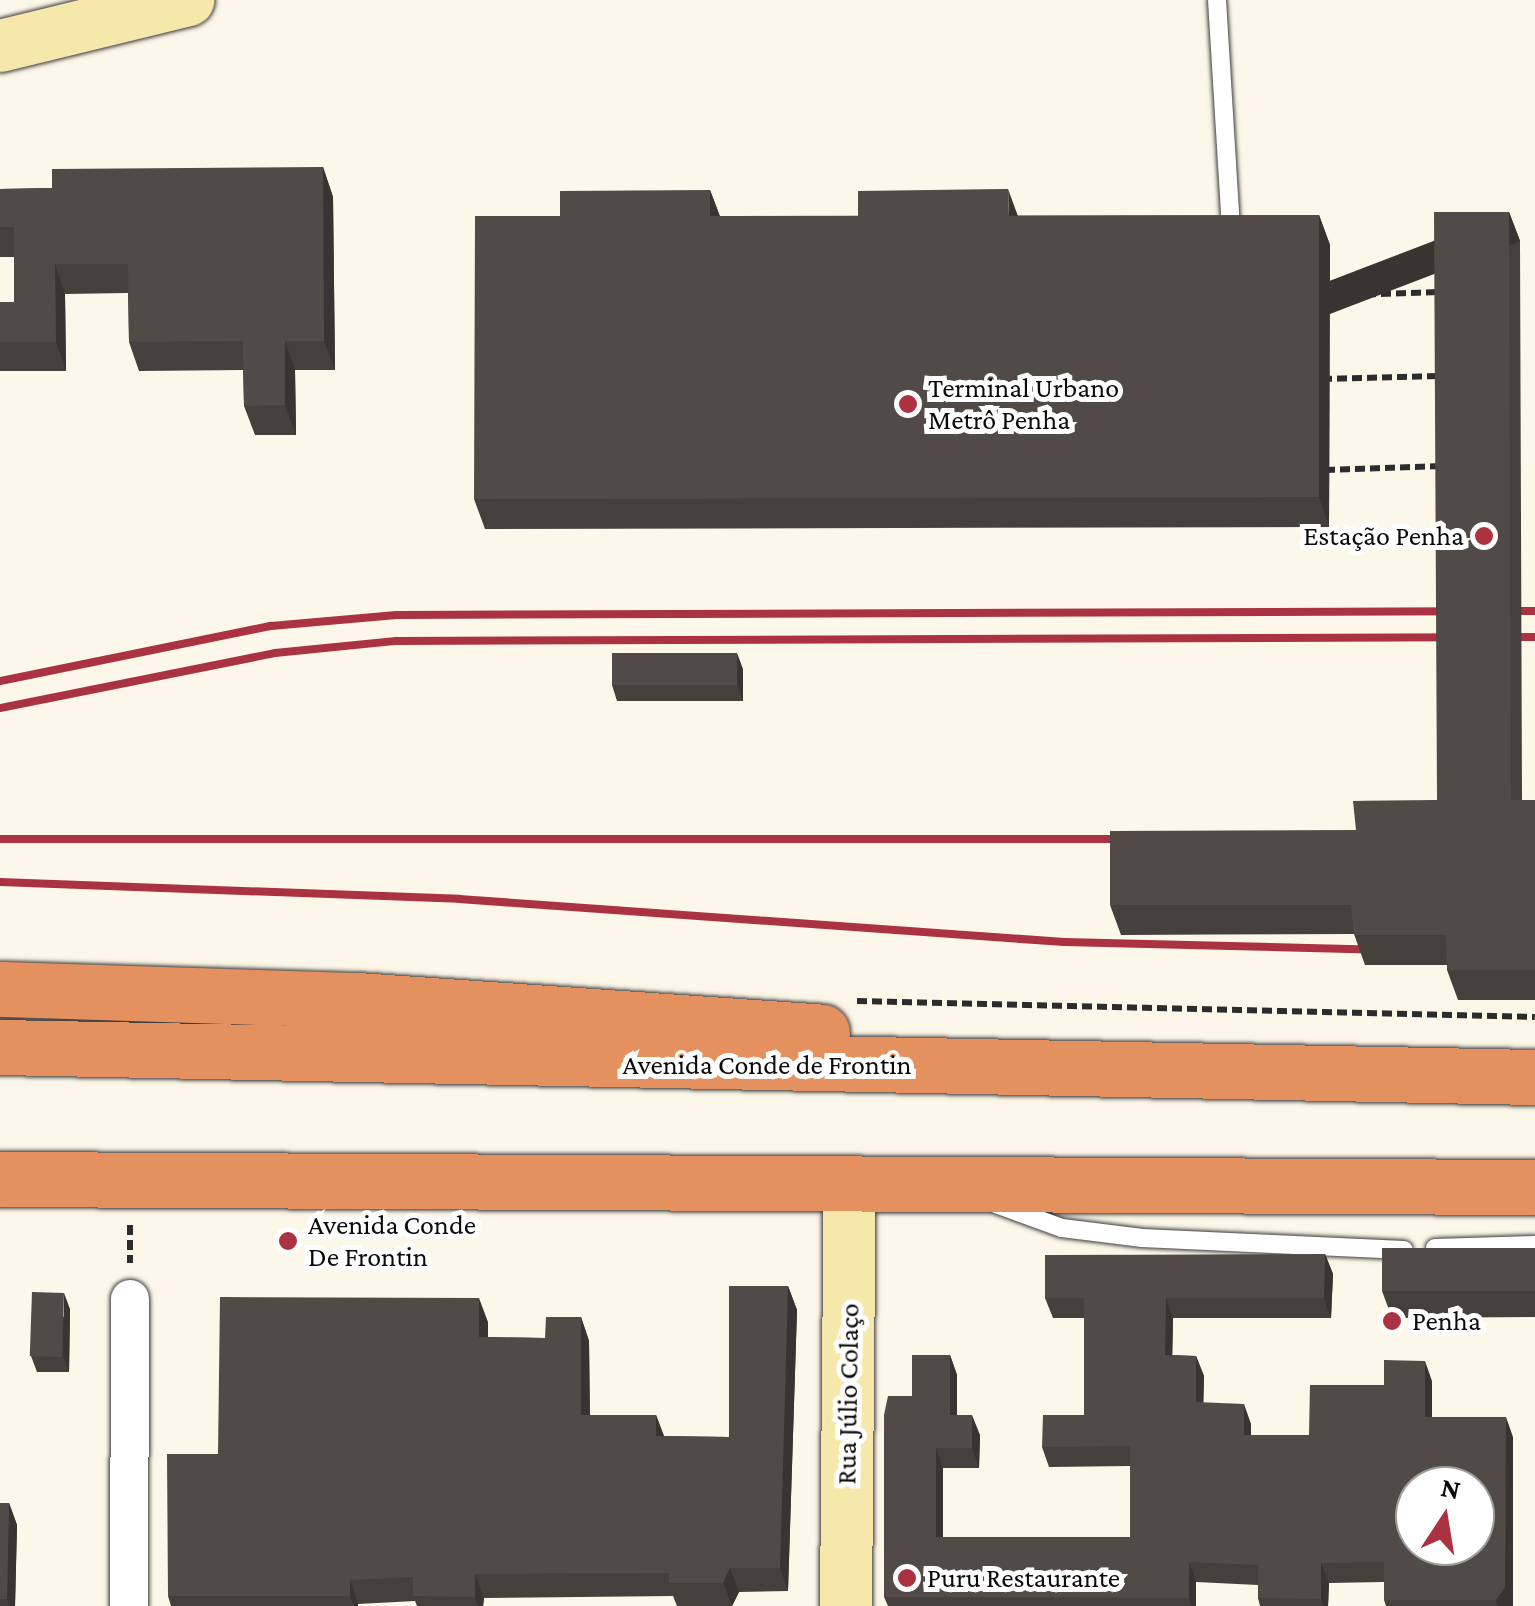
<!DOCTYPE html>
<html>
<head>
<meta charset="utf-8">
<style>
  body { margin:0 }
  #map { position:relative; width:1535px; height:1606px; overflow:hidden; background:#fdf7e9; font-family:"Crimson Pro",serif }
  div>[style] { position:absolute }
  .path>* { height:6px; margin-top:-3px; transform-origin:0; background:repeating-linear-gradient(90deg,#2c2c2c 0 10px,transparent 0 15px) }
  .roads { filter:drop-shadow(0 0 2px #3d3d3d) drop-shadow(0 0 2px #3d3d3d) }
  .lane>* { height:18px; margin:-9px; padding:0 9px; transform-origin:9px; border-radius:9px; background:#fff }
  .street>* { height:38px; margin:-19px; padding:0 19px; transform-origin:19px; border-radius:19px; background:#fff }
  .secondary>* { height:52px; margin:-26px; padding:0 26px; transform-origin:26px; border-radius:26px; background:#f6e7aa }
  .highway>* { height:55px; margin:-27.5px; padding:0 27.5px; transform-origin:27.5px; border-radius:27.5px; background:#e4915f }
  .rail>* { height:8px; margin:-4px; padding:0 4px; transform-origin:4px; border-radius:4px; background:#aa3241 }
  .wall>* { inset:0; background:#46403d }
  .shaded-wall>* { inset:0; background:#393432; transform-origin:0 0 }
  .building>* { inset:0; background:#514a47; transform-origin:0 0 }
  .dots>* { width:28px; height:28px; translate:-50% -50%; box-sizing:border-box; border:5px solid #fff; border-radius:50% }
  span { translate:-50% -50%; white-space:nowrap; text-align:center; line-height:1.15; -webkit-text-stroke:10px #fff; paint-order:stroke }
  .poi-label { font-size:28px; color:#0a0a0a }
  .left { translate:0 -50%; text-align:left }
  .right { translate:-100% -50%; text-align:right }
  .street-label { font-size:28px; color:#0a0a0a }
  .north { position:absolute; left:1395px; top:1466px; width:100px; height:100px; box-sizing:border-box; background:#fff; border:2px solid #9d9d9d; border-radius:50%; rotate:12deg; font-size:28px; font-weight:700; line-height:40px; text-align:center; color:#0a0a0a }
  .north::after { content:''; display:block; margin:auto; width:35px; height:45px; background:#aa3241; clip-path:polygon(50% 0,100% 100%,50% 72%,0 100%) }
</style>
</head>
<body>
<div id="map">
  <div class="path">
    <i style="left:1321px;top:296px;width:118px;rotate:-1.9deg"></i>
    <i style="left:1322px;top:379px;width:117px;rotate:-1.5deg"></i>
    <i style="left:1325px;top:470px;width:118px;rotate:-1.9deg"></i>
    <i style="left:857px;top:1001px;width:678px;rotate:1.35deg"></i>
    <i style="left:130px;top:1225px;width:38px;rotate:90deg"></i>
  </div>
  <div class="roads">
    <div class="lane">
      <i style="left:1217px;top:0;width:230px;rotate:86.5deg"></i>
      <i style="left:996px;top:1204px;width:70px;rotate:20deg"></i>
      <i style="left:1062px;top:1228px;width:81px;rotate:7.1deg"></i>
      <i style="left:1142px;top:1238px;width:262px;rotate:2.6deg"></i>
      <i style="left:1435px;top:1248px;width:100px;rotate:-1.7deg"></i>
    </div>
    <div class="street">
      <i style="left:129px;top:1606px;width:307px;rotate:-89.8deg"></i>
    </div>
    <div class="secondary">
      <i style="left:0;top:46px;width:194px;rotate:-13.7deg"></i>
      <i style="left:846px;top:1606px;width:423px;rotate:-89.5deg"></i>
    </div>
    <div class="highway">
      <i style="left:0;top:989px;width:357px;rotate:1.8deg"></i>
      <i style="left:357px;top:1000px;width:466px;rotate:3.9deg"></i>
      <i style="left:0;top:1047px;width:1535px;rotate:1.12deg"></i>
      <i style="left:0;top:1179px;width:1535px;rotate:0.3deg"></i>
    </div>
  </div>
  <div class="rail">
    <i style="left:0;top:681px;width:277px;rotate:-11.5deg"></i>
    <i style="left:271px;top:626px;width:126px;rotate:-5deg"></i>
    <i style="left:397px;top:615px;width:1138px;rotate:-0.2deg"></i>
    <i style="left:0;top:708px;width:280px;rotate:-11.3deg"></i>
    <i style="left:275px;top:653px;width:122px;rotate:-5.7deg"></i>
    <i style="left:396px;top:641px;width:1139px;rotate:-0.2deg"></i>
    <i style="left:0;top:839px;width:1135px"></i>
    <i style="left:0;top:882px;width:459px;rotate:2.1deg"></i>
    <i style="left:459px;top:899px;width:607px;rotate:4.07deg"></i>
    <i style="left:1064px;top:942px;width:324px;rotate:1.4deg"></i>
  </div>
  <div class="wall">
    <i style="clip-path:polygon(323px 167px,333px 197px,335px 370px,295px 370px,296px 435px,255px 435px,244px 406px,243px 370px,139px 371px,129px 342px,128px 293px,65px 294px,66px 371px,0 371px,0 302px,14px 302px,14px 257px,0 257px,0 189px,52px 188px)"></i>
    <i style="clip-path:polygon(710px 190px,720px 216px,1319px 215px,1330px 245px,1329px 527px,485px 529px,474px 499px,560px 216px)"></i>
    <i style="clip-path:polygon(1509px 212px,1520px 241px,1522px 800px,1535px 800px,1535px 1000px,1458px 1000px,1447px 970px,1447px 965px,1365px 965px,1354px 934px,1121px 935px,1110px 905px,1356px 830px,1437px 800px)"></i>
    <i style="clip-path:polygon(743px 669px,743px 701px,617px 701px,612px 685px)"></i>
    <i style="clip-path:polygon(1535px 1248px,1535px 1317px,1392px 1318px,1382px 1291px)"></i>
    <i style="clip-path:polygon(1325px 1254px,1333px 1274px,1331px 1318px,1173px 1318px,1172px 1355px,1196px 1356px,1204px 1376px,1203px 1403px,1251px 1424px,1251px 1435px,1309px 1435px,1384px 1385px,1432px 1381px,1432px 1417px,1513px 1437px,1513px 1606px,1386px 1606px,1384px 1600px,1384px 1582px,1329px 1583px,1328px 1606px,1260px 1606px,1258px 1598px,1258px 1585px,1196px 1582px,1196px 1606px,888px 1606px,884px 1597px,912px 1396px,950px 1355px,957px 1375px,957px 1415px,980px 1435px,979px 1468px,943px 1468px,943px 1537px,1130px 1537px,1130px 1466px,1049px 1467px,1042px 1447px,1084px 1415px,1084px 1318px,1053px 1318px,1045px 1298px)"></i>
    <i style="clip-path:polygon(788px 1286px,797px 1310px,788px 1591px,739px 1592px,732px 1606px,677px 1606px,673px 1596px,484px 1598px,483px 1606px,417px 1606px,415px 1601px,358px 1604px,358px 1606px,171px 1606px,168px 1596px,218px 1454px,488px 1322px,488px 1337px,545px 1338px,581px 1317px,589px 1341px,590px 1415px,656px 1415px,664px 1436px,729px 1437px)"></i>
    <i style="clip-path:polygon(70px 1309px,69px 1372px,37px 1372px,31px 1356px)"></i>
    <i style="clip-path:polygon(0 1503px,9px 1503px,17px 1525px,15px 1606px,0 1606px)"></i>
  </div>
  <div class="shaded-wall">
    <i style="clip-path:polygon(323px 167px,333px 197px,335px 370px,324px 341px)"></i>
    <i style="clip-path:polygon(1008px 189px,1019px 219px,1009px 216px)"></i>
    <i style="clip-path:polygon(710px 190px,721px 220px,710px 216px)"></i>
    <i style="left:1509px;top:212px;width:31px;height:588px;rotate:69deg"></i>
    <i style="clip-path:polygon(1319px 215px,1330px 245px,1329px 527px,1319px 497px)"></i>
    <i style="clip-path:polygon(55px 264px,65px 294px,66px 371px,56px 342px)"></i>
    <i style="clip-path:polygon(285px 341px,295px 370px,296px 435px,285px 405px)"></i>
    <i style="clip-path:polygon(737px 653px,743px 669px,743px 701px,737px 685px)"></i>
    <i style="clip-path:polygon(1325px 1254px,1333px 1274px,1331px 1318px,1324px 1298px)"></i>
    <i style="clip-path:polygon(788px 1286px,797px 1310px,788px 1591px,780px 1568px)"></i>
    <i style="clip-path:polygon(64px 1293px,70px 1309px,69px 1372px,63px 1356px)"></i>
    <i style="clip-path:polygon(479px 1298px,488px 1322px,488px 1361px,479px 1337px)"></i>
    <i style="clip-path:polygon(1166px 1298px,1173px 1318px,1172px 1375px,1165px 1355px)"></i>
    <i style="clip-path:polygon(581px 1317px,589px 1341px,590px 1438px,581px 1415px)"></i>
    <i style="clip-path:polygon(950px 1355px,957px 1375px,957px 1435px,950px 1415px)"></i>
    <i style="clip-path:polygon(1196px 1356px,1204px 1376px,1203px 1422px,1196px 1402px)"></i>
    <i style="clip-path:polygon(1425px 1361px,1432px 1381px,1432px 1437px,1425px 1417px)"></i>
    <i style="clip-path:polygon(1244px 1404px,1251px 1424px,1251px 1455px,1244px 1435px)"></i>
    <i style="clip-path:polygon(656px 1415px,665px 1439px,656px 1436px)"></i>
    <i style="clip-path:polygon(972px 1415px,980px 1435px,979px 1468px,972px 1448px)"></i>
    <i style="clip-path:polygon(1506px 1417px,1513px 1437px,1513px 1606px,1498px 1606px,1496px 1600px)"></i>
    <i style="clip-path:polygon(936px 1448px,943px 1468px,943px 1557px,936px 1537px)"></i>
    <i style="clip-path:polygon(9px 1503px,17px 1525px,15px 1606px,9px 1606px,7px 1599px)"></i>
    <i style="clip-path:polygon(1189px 1562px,1196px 1582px,1196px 1606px,1192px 1606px,1189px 1598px)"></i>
    <i style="clip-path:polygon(1321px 1563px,1329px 1583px,1328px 1606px,1324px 1606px,1321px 1599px)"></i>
    <i style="clip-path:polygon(730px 1568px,739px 1592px,732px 1606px,723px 1583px)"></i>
    <i style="clip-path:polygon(475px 1574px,484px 1598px,483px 1606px,478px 1606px,475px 1597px)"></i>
    <i style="clip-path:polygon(350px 1580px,358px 1604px,358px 1606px,354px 1606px,350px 1596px)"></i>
  </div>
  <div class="building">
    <i style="clip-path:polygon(323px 167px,324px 341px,285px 341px,285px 405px,244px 406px,243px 341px,129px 342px,128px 264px,55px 264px,56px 342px,0 342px,0 302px,14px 302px,14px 227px,0 227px,0 189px,52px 188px,52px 169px)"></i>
    <i style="clip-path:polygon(1008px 189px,1009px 216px,1319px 215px,1319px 497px,474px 499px,475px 216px,560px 216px,560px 191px,710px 190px,710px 216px,858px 216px,858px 191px)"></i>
    <i style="clip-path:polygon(1434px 212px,1509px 212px,1511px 800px,1535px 800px,1535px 970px,1447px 970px,1446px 935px,1354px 935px,1351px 905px,1110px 905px,1110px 831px,1356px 830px,1353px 801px,1437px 800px)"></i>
    <i style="left:612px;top:653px;width:125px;height:32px"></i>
    <i style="left:1382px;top:1248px;width:153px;height:43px"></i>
    <i style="clip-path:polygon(evenodd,1325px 1254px,1324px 1298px,1166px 1298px,1165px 1355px,1196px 1356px,1196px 1402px,1244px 1404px,1244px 1435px,1309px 1435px,1310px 1385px,1384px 1385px,1384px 1360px,1425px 1361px,1425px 1417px,1506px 1417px,1505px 1587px,1496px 1600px,1384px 1600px,1384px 1562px,1321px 1563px,1321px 1599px,1258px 1598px,1258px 1565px,1189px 1562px,1189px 1598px,884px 1597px,884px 1415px,888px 1396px,912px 1396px,912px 1355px,950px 1355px,950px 1415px,972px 1415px,972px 1448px,936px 1448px,936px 1537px,1130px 1537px,1130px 1446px,1042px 1447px,1043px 1415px,1084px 1415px,1084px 1298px,1045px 1298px,1045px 1255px,1325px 1254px,1415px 1486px,1475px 1486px,1475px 1546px,1415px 1546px,1415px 1486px)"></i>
    <i style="clip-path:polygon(729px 1286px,788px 1286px,780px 1568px,730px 1568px,723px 1583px,669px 1583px,669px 1573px,475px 1574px,475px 1597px,413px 1596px,413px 1577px,350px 1580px,350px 1596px,168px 1596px,167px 1454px,218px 1454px,220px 1297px,479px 1298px,479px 1337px,545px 1338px,546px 1317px,581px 1317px,581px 1415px,656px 1415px,656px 1436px,729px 1437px)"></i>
    <i style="left:32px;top:1292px;width:32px;height:64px;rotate:2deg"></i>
    <i style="clip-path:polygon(0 1503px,9px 1503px,7px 1599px,0 1599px)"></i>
  </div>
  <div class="dots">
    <i style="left:908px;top:404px;background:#aa3241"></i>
    <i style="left:1484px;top:536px;background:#aa3241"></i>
    <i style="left:288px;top:1241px;background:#aa3241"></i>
    <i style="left:1392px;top:1321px;background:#aa3241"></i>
    <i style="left:907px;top:1578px;background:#aa3241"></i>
  </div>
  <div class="poi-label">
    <span class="left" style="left:928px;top:404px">Terminal Urbano<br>Metrô Penha</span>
    <span class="right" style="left:1464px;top:536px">Estação Penha</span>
    <span class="left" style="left:308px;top:1241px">Avenida Conde<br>De Frontin</span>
    <span class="left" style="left:1412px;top:1321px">Penha</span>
    <span class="left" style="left:927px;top:1578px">Puru Restaurante</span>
  </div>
  <div class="street-label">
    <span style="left:767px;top:1065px">Avenida Conde de Frontin</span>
    <span style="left:848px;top:1394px;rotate:-89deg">Rua Júlio Colaço</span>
  </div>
  <div class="north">N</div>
</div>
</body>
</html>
